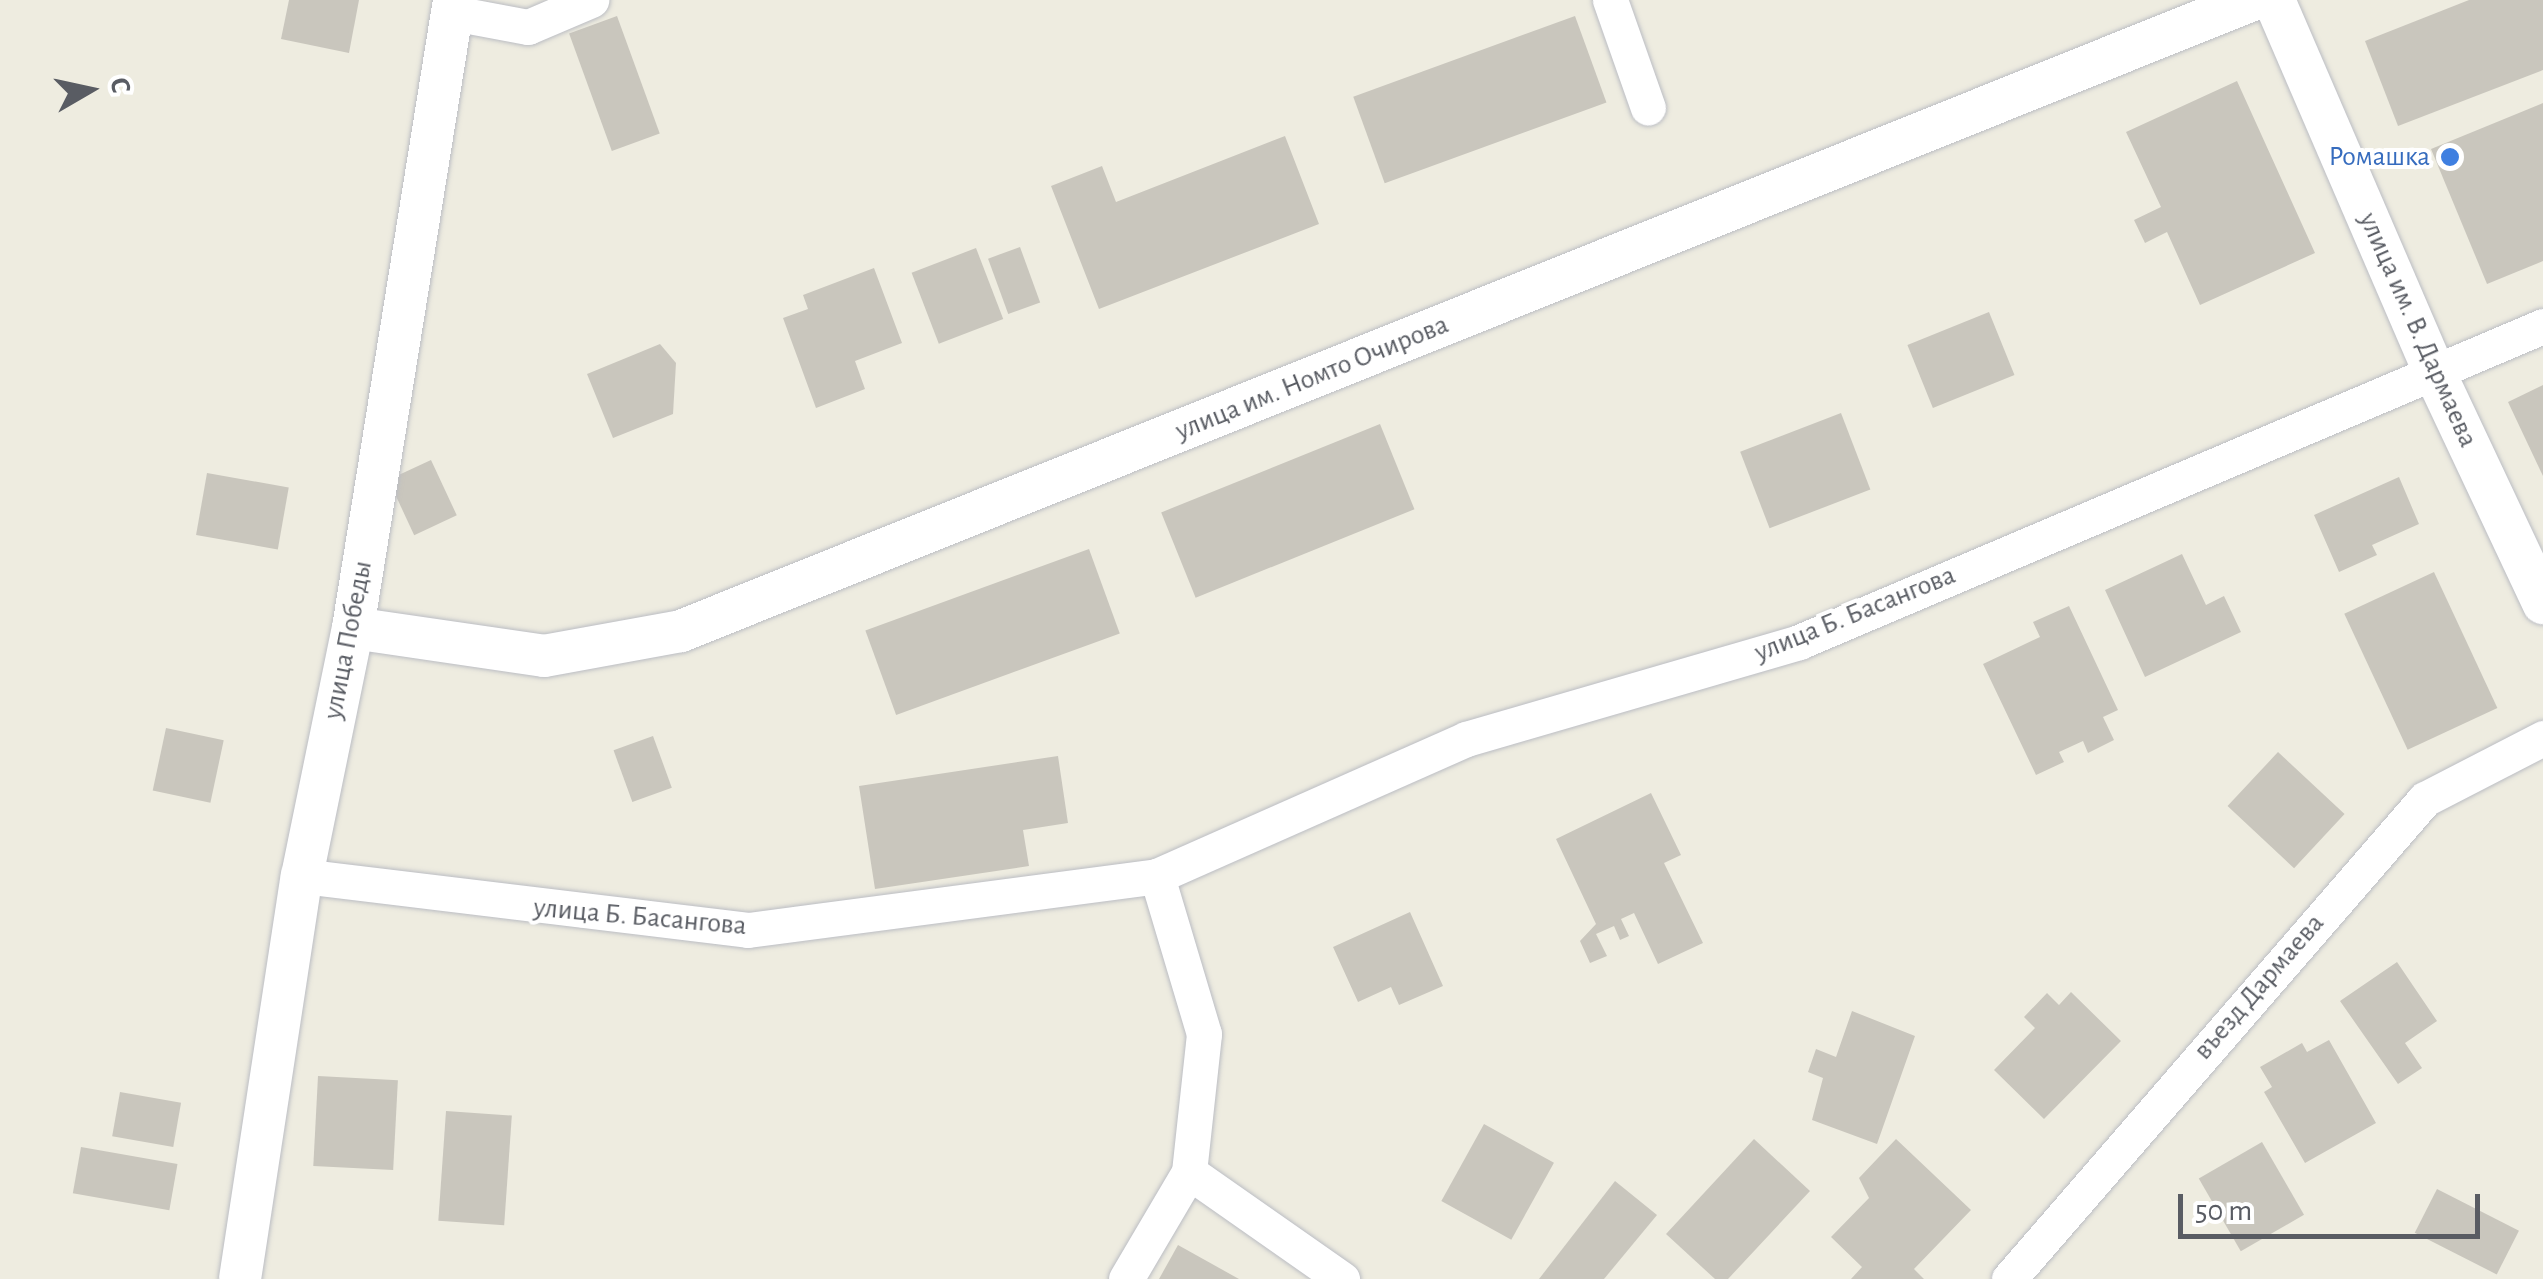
<!DOCTYPE html>
<html>
<head>
<meta charset="utf-8">
<style>
  body { margin:0 }
  #map { position:relative; width:2543px; height:1279px; overflow:hidden; background:#eeece0; font-family:"Alegreya Sans",sans-serif }
  div>[style] { position:absolute }
  .building>* { inset:0; background:#c9c6bd; transform-origin:0 0 }
  .roads { filter:drop-shadow(0 0 2px #bbbdc3) drop-shadow(0 0 2px #bbbdc3) }
  .minor>* { height:35px; margin:-17.5px; padding:0 17.5px; transform-origin:17.5px; border-radius:17.5px; background:#fff }
  .tertiary>* { height:42px; margin:-21px; padding:0 21px; transform-origin:21px; border-radius:21px; background:#fff }
  .dots>* { width:28px; height:28px; translate:-50% -50%; box-sizing:border-box; border:5px solid #fff; border-radius:50% }
  span { translate:-50% -50%; white-space:nowrap; text-align:center; line-height:1.15; -webkit-text-stroke:8px #fff; paint-order:stroke }
  .shop-label { font-size:28px; color:#366cbe }
  .right { translate:-100% -50%; text-align:right }
  .street-label { font-size:28px; color:#595c63 }
  .north { position:absolute; left:40px; top:40px; width:100px; height:100px; -webkit-text-stroke:8px #fff; paint-order:stroke; rotate:81deg; font-size:28px; font-weight:700; line-height:40px; text-align:center; color:#595c63 }
  .north::after { content:''; display:block; margin:auto; width:35px; height:45px; background:#595c63; clip-path:polygon(50% 0,100% 100%,50% 72%,0 100%) }
  .scale { position:absolute; left:2178px; top:1194px; width:302px; height:45px; box-sizing:border-box; border:5px solid #595c63; border-top:0; padding-left:12px; font-size:30px; line-height:35px; white-space:nowrap; color:#595c63; -webkit-text-stroke:8px #fff; paint-order:stroke }
</style>
</head>
<body>
<div id="map">
  <div class="building">
    <i style="clip-path:polygon(289px 0,359px 0,349px 53px,281px 39px)"></i>
    <i style="clip-path:polygon(2469px 0,2543px 0,2543px 70px,2398px 126px,2365px 41px)"></i>
    <i style="left:617px;top:16px;width:125px;height:51px;rotate:70deg"></i>
    <i style="left:1575px;top:16px;width:92px;height:236px;rotate:70deg"></i>
    <i style="clip-path:polygon(2237px 81px,2315px 253px,2200px 305px,2167px 232px,2145px 243px,2134px 220px,2161px 207px,2126px 132px)"></i>
    <i style="clip-path:polygon(2543px 103px,2543px 261px,2487px 284px,2431px 149px)"></i>
    <i style="clip-path:polygon(1285px 136px,1319px 224px,1099px 309px,1051px 186px,1102px 166px,1116px 202px)"></i>
    <i style="left:1020px;top:247px;width:59px;height:34px;rotate:70deg"></i>
    <i style="left:976px;top:248px;width:76px;height:69px;rotate:69deg"></i>
    <i style="clip-path:polygon(874px 268px,902px 343px,855px 361px,865px 389px,816px 408px,783px 318px,808px 309px,803px 295px)"></i>
    <i style="left:1989px;top:312px;width:68px;height:88px;rotate:68deg"></i>
    <i style="clip-path:polygon(660px 344px,676px 363px,673px 414px,613px 438px,587px 374px)"></i>
    <i style="clip-path:polygon(2543px 385px,2543px 476px,2508px 402px)"></i>
    <i style="left:1841px;top:413px;width:82px;height:108px;rotate:69deg"></i>
    <i style="left:1380px;top:424px;width:92px;height:236px;rotate:68deg"></i>
    <i style="left:431px;top:460px;width:61px;height:47px;rotate:65deg"></i>
    <i style="left:207px;top:473px;width:83px;height:63px;rotate:10deg"></i>
    <i style="clip-path:polygon(2399px 477px,2419px 524px,2372px 545px,2377px 555px,2339px 572px,2314px 515px)"></i>
    <i style="left:1089px;top:549px;width:90px;height:238px;rotate:70deg"></i>
    <i style="clip-path:polygon(2182px 554px,2206px 605px,2224px 596px,2241px 632px,2145px 677px,2105px 590px)"></i>
    <i style="left:2434px;top:572px;width:150px;height:99px;rotate:65deg"></i>
    <i style="clip-path:polygon(2069px 606px,2118px 710px,2103px 717px,2114px 740px,2088px 753px,2083px 741px,2059px 752px,2064px 762px,2036px 775px,1983px 664px,2040px 637px,2033px 622px)"></i>
    <i style="left:166px;top:728px;width:59px;height:64px;rotate:12deg"></i>
    <i style="left:653px;top:736px;width:55px;height:42px;rotate:70deg"></i>
    <i style="left:2278px;top:752px;width:91px;height:74px;rotate:43deg"></i>
    <i style="clip-path:polygon(1058px 756px,1068px 823px,1023px 830px,1029px 866px,875px 889px,859px 786px)"></i>
    <i style="clip-path:polygon(1651px 793px,1681px 855px,1664px 863px,1703px 943px,1658px 964px,1634px 913px,1621px 919px,1629px 936px,1620px 940px,1614px 926px,1596px 934px,1607px 956px,1590px 963px,1580px 941px,1596px 924px,1556px 839px)"></i>
    <i style="clip-path:polygon(1410px 912px,1443px 986px,1399px 1005px,1391px 987px,1358px 1002px,1333px 947px)"></i>
    <i style="clip-path:polygon(2397px 962px,2437px 1021px,2405px 1043px,2422px 1068px,2398px 1084px,2340px 1001px)"></i>
    <i style="clip-path:polygon(2071px 992px,2121px 1041px,2044px 1119px,1994px 1070px,2035px 1028px,2024px 1017px,2047px 993px,2059px 1005px)"></i>
    <i style="clip-path:polygon(1852px 1011px,1915px 1036px,1877px 1144px,1812px 1120px,1823px 1078px,1808px 1072px,1816px 1049px,1836px 1057px)"></i>
    <i style="clip-path:polygon(2329px 1040px,2376px 1123px,2305px 1163px,2264px 1092px,2272px 1087px,2260px 1067px,2302px 1043px,2307px 1052px)"></i>
    <i style="left:318px;top:1076px;width:80px;height:90px;rotate:3deg"></i>
    <i style="left:120px;top:1092px;width:62px;height:45px;rotate:10deg"></i>
    <i style="left:446px;top:1111px;width:66px;height:110px;rotate:4deg"></i>
    <i style="left:1484px;top:1124px;width:80px;height:88px;rotate:29deg"></i>
    <i style="clip-path:polygon(1754px 1139px,1810px 1191px,1728px 1279px,1715px 1279px,1666px 1234px)"></i>
    <i style="clip-path:polygon(1896px 1139px,1971px 1210px,1914px 1269px,1924px 1279px,1851px 1279px,1862px 1267px,1831px 1237px,1869px 1198px,1859px 1178px)"></i>
    <i style="left:2262px;top:1142px;width:84px;height:73px;rotate:60deg"></i>
    <i style="left:81px;top:1147px;width:98px;height:47px;rotate:10deg"></i>
    <i style="clip-path:polygon(1615px 1181px,1657px 1215px,1604px 1279px,1539px 1279px)"></i>
    <i style="left:2437px;top:1189px;width:92px;height:49px;rotate:27deg"></i>
    <i style="clip-path:polygon(1178px 1245px,1239px 1279px,1159px 1279px)"></i>
  </div>
  <div class="roads">
    <div class="minor">
      <i style="left:1610px;top:0;width:114px;rotate:70.6deg"></i>
      <i style="left:453px;top:13px;width:76px;rotate:10.6deg"></i>
      <i style="left:528px;top:27px;width:69px;rotate:-23.2deg"></i>
      <i style="left:302px;top:876px;width:449px;rotate:6.9deg"></i>
      <i style="left:748px;top:930px;width:413px;rotate:-7.5deg"></i>
      <i style="left:1157px;top:876px;width:338px;rotate:-23.9deg"></i>
      <i style="left:1466px;top:739px;width:347px;rotate:-16.2deg"></i>
      <i style="left:1799px;top:642px;width:808px;rotate:-23.01deg"></i>
      <i style="left:1189px;top:1172px;width:187px;rotate:35deg"></i>
      <i style="left:1126px;top:1279px;width:124px;rotate:-59.5deg"></i>
      <i style="left:1189px;top:1172px;width:139px;rotate:-83.8deg"></i>
      <i style="left:1204px;top:1034px;width:165px;rotate:-106.6deg"></i>
      <i style="left:2009px;top:1279px;width:635px;rotate:-49.09deg"></i>
      <i style="left:2425px;top:799px;width:133px;rotate:-27.3deg"></i>
    </div>
    <div class="tertiary">
      <i style="left:2274px;top:0;width:402px;rotate:66.7deg"></i>
      <i style="left:2433px;top:369px;width:259px;rotate:64.8deg"></i>
      <i style="left:353px;top:628px;width:193px;rotate:8.3deg"></i>
      <i style="left:544px;top:656px;width:139px;rotate:-10.3deg"></i>
      <i style="left:681px;top:631px;width:1693px;rotate:-21.88deg"></i>
      <i style="left:240px;top:1279px;width:408px;rotate:-81.3deg"></i>
      <i style="left:302px;top:876px;width:253px;rotate:-78.4deg"></i>
      <i style="left:353px;top:628px;width:636px;rotate:-80.86deg"></i>
    </div>
  </div>
  <div class="dots">
    <i style="left:2450px;top:157px;background:#3f7fe0"></i>
  </div>
  <div class="shop-label">
    <span class="right" style="left:2430px;top:157px">Ромашка</span>
  </div>
  <div class="street-label">
    <span style="left:2418px;top:330px;rotate:66deg">улица им. В. Дармаева</span>
    <span style="left:1312px;top:378px;rotate:-22deg">улица им. Номто Очирова</span>
    <span style="left:1855px;top:614px;rotate:-22deg">улица Б. Басангова</span>
    <span style="left:348px;top:640px;rotate:-79deg">улица Победы</span>
    <span style="left:640px;top:917px;rotate:5deg">улица Б. Басангова</span>
    <span style="left:2259px;top:987px;rotate:-49deg">въезд Дармаева</span>
  </div>
  <div class="north">С</div>
  <div class="scale">50 m</div>
</div>
</body>
</html>
